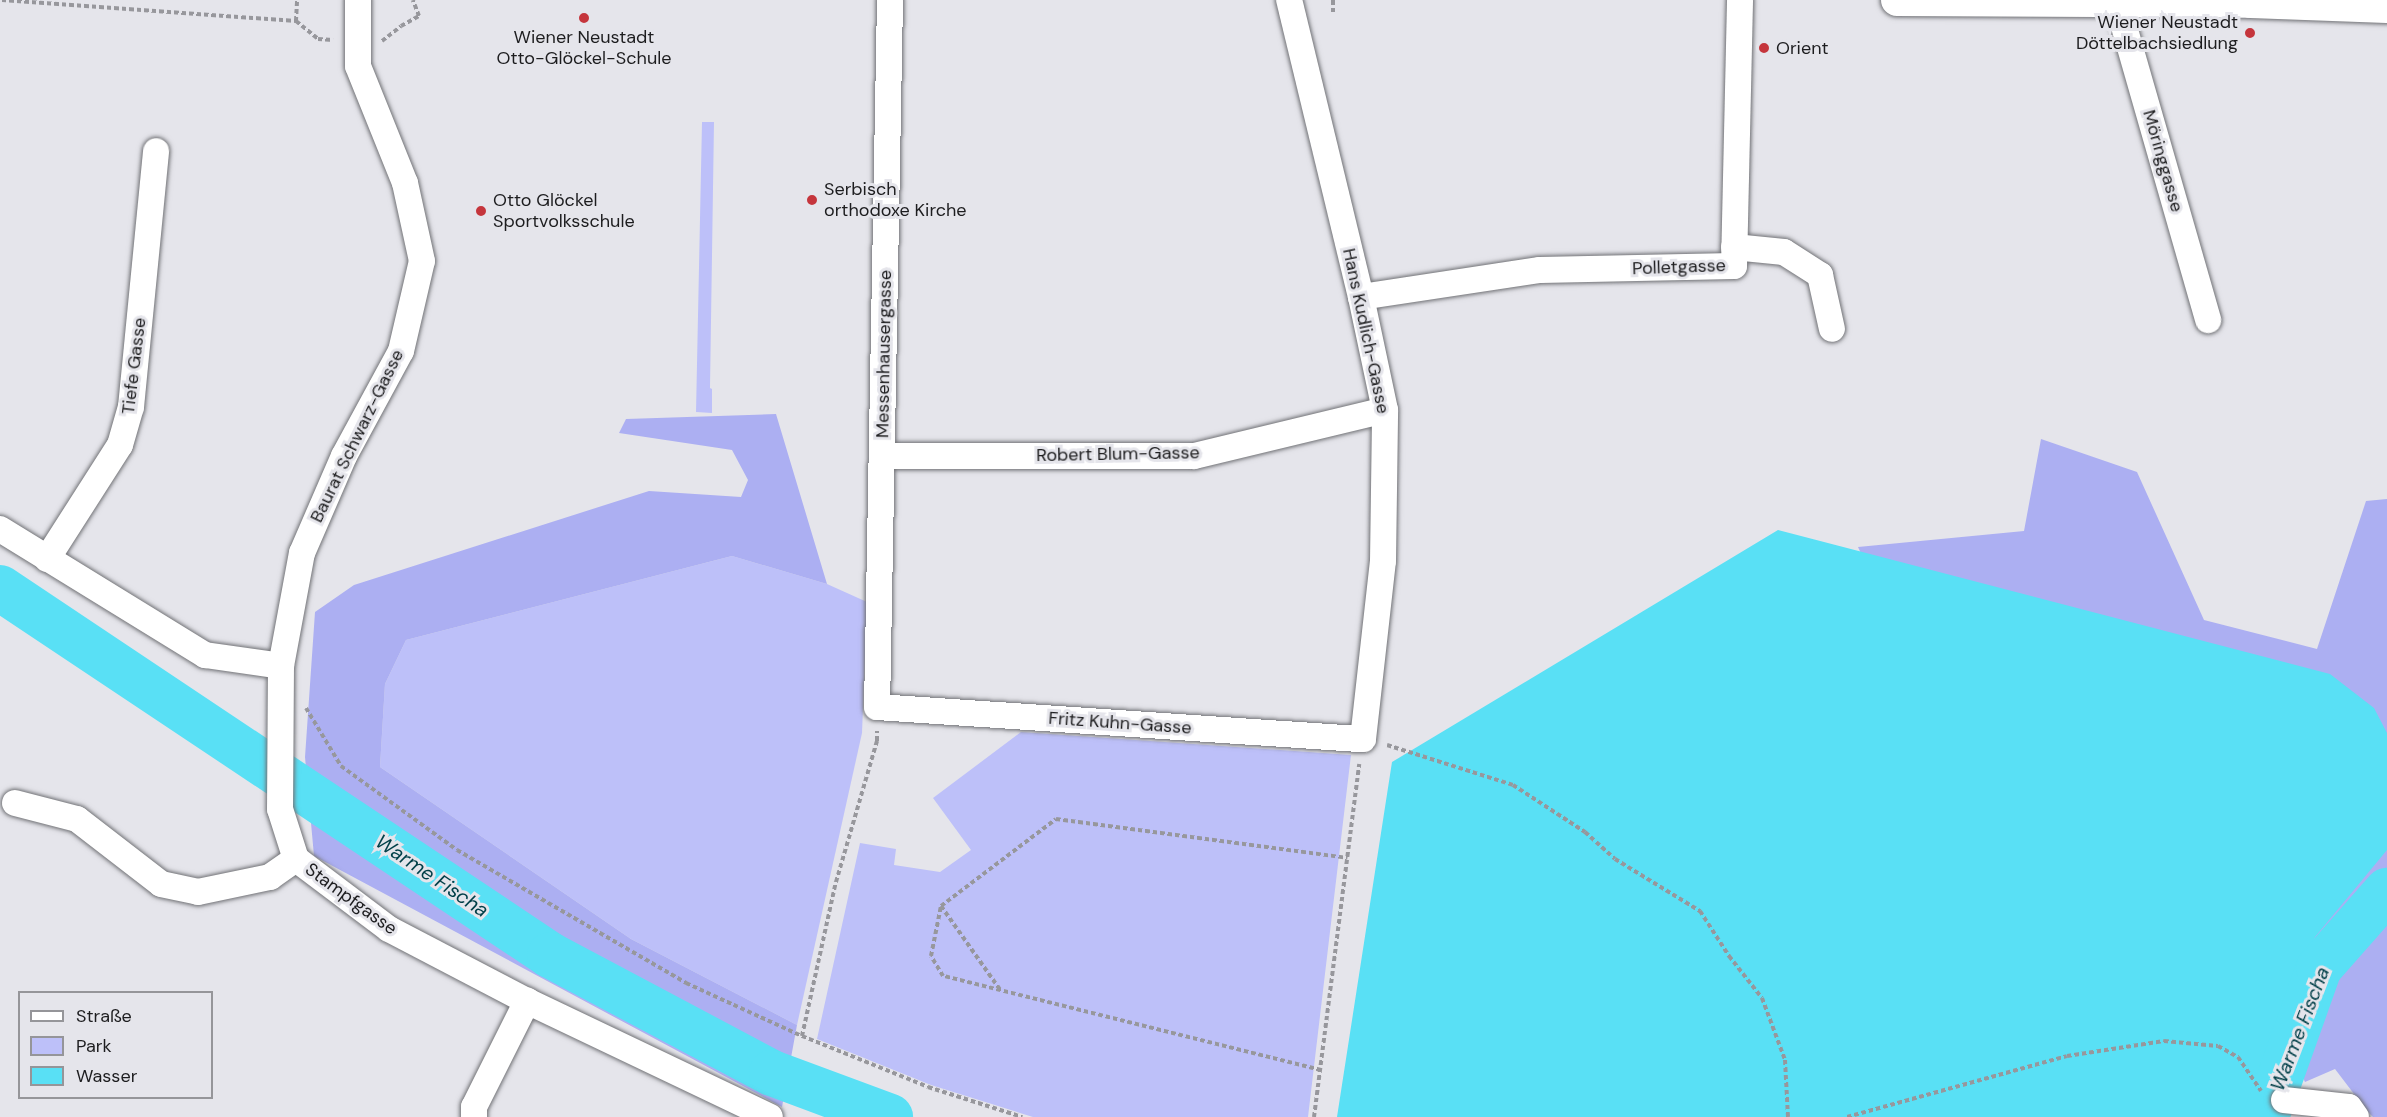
<!DOCTYPE html>
<html>
<head>
<meta charset="utf-8">
<style>
  body { margin:0 }
  #map { position:relative; width:2387px; height:1117px; overflow:hidden; background:#e5e5eb; font-family:"DM Sans",sans-serif }
  div>[style] { position:absolute }
  .green>* { inset:0; background:#bdc0f9 }
  .forest>* { inset:0; background:#acaff2 }
  .water>* { inset:0; background:#59e0f5 }
  .river>* { height:46px; margin:-23px; padding:0 23px; transform-origin:23px; border-radius:23px; background:#59e0f5 }
  .path>* { height:4px; margin-top:-2px; transform-origin:0; background:repeating-linear-gradient(90deg,#97979c 0 4.5px,transparent 0 7.5px) }
  .roads { filter:drop-shadow(0 0 2px #717276) drop-shadow(0 0 2px #717276) }
  .minor>* { height:26px; margin:-13px; padding:0 13px; transform-origin:13px; border-radius:13px; background:#fff }
  .major>* { height:32px; margin:-16px; padding:0 16px; transform-origin:16px; border-radius:16px; background:#fff }
  .dots>* { width:16px; height:16px; translate:-50% -50%; box-sizing:border-box; border:3px solid #e5e5eb; border-radius:50% }
  span { translate:-50% -50%; white-space:nowrap; text-align:center; line-height:1.15; -webkit-text-stroke:6px #e5e5eb; paint-order:stroke }
  .poi-label { font-size:18px; color:#1d1d1f }
  .right { translate:-100% -50%; text-align:right }
  .left { translate:0 -50%; text-align:left }
  .street-label { font-size:18px; color:#1d1d1f }
  .water-label { font-size:20px; color:#003f48; font-style:italic }
  .legend { position:absolute; left:18px; top:991px; width:195px; height:108px; box-sizing:border-box; background:#e5e5eb; border:2px solid #959599; margin:0; padding:8px 10px; list-style:none; font-size:18px; color:#1d1d1f }
  .legend li { display:flex; align-items:center; gap:12px; height:30px }
  .legend b { width:30px; border:2px solid #959599 }
</style>
</head>
<body>
<div id="map">
  <div class="green">
    <i style="clip-path:polygon(702px 122px,714px 122px,710px 388px,712px 389px,712px 413px,696px 412px)"></i>
    <i style="clip-path:polygon(732px 556px,827px 584px,867px 602px,862px 733px,797px 1025px,631px 939px,380px 767px,385px 684px,406px 640px)"></i>
    <i style="clip-path:polygon(1021px 732px,1351px 755px,1308px 1117px,1033px 1117px,931px 1085px,817px 1039px,860px 843px,896px 849px,894px 865px,940px 872px,971px 850px,933px 798px)"></i>
  </div>
  <div class="forest">
    <i style="clip-path:polygon(776px 414px,827px 584px,732px 556px,406px 640px,385px 684px,380px 767px,631px 939px,797px 1025px,782px 1107px,314px 856px,305px 757px,315px 612px,354px 585px,649px 491px,741px 497px,748px 480px,732px 450px,619px 433px,626px 419px)"></i>
    <i style="clip-path:polygon(2041px 439px,2137px 472px,2204px 620px,2317px 649px,2366px 501px,2387px 499px,2387px 1117px,2373px 1117px,2367px 1111px,2335px 1069px,2305px 1082px,2277px 1025px,1881px 598px,1858px 547px,2024px 531px)"></i>
  </div>
  <div class="water">
    <i style="clip-path:polygon(1778px 530px,2330px 674px,2374px 708px,2387px 733px,2387px 850px,2315px 937px,2277px 1025px,2251px 1101px,2280px 1110px,2284px 1117px,1337px 1117px,1392px 762px)"></i>
  </div>
  <div class="river">
    <i style="left:0;top:588px;width:661px;rotate:33.71deg"></i>
    <i style="left:550px;top:955px;width:251px;rotate:28deg"></i>
    <i style="left:772px;top:1073px;width:126px;rotate:20.4deg"></i>
    <i style="left:2266px;top:1117px;width:158px;rotate:-70.4deg"></i>
    <i style="left:2319px;top:968px;width:103px;rotate:-48.6deg"></i>
  </div>
  <div class="path">
    <i style="left:2px;top:0;width:295px;rotate:4.1deg"></i>
    <i style="left:296px;top:21px;width:21px;rotate:-87deg"></i>
    <i style="left:1333px;top:12px;width:12px;rotate:-90deg"></i>
    <i style="left:296px;top:21px;width:28px;rotate:39deg"></i>
    <i style="left:318px;top:39px;width:15px;rotate:4deg"></i>
    <i style="left:382px;top:41px;width:24px;rotate:-38deg"></i>
    <i style="left:401px;top:26px;width:21px;rotate:-29deg"></i>
    <i style="left:419px;top:16px;width:17px;rotate:-111deg"></i>
    <i style="left:306px;top:708px;width:68px;rotate:58.9deg"></i>
    <i style="left:341px;top:766px;width:143px;rotate:35.9deg"></i>
    <i style="left:457px;top:850px;width:265px;rotate:30.1deg"></i>
    <i style="left:686px;top:983px;width:128px;rotate:24.6deg"></i>
    <i style="left:802px;top:1036px;width:136px;rotate:22deg"></i>
    <i style="left:928px;top:1087px;width:99px;rotate:17.7deg"></i>
    <i style="left:1387px;top:745px;width:132px;rotate:17.6deg"></i>
    <i style="left:1513px;top:785px;width:86px;rotate:33.1deg"></i>
    <i style="left:1585px;top:832px;width:40px;rotate:42deg"></i>
    <i style="left:1615px;top:859px;width:100px;rotate:31.5deg"></i>
    <i style="left:1700px;top:911px;width:54px;rotate:57.2deg"></i>
    <i style="left:1729px;top:956px;width:53px;rotate:51.8deg"></i>
    <i style="left:1762px;top:998px;width:66px;rotate:69.6deg"></i>
    <i style="left:1785px;top:1060px;width:57px;rotate:87deg"></i>
    <i style="left:941px;top:906px;width:104px;rotate:54.8deg"></i>
    <i style="left:802px;top:1036px;width:158px;rotate:-77.6deg"></i>
    <i style="left:836px;top:882px;width:147px;rotate:-73.8deg"></i>
    <i style="left:877px;top:741px;width:10px;rotate:-90deg"></i>
    <i style="left:1321px;top:1070px;width:390px;rotate:-166deg"></i>
    <i style="left:943px;top:976px;width:23px;rotate:-121deg"></i>
    <i style="left:931px;top:956px;width:51px;rotate:-78.7deg"></i>
    <i style="left:941px;top:906px;width:144px;rotate:-37.1deg"></i>
    <i style="left:1056px;top:819px;width:294px;rotate:7.6deg"></i>
    <i style="left:1314px;top:1117px;width:356px;rotate:-82.7deg"></i>
    <i style="left:1847px;top:1117px;width:228px;rotate:-15.5deg"></i>
    <i style="left:2067px;top:1056px;width:98px;rotate:-8.8deg"></i>
    <i style="left:2164px;top:1041px;width:54px;rotate:5.3deg"></i>
    <i style="left:2218px;top:1046px;width:23px;rotate:29deg"></i>
    <i style="left:2238px;top:1057px;width:41px;rotate:55.9deg"></i>
  </div>
  <div class="roads">
    <div class="minor">
      <i style="left:890px;top:0;width:707px;rotate:91.05deg"></i>
      <i style="left:877px;top:707px;width:487px;rotate:3.8deg"></i>
      <i style="left:1363px;top:739px;width:179px;rotate:-83.6deg"></i>
      <i style="left:1383px;top:561px;width:151px;rotate:-89.2deg"></i>
      <i style="left:1385px;top:410px;width:116px;rotate:-102deg"></i>
      <i style="left:1361px;top:297px;width:306px;rotate:-103.6deg"></i>
      <i style="left:2117px;top:2px;width:331px;rotate:74deg"></i>
      <i style="left:1734px;top:247px;width:50px;rotate:5.7deg"></i>
      <i style="left:1784px;top:252px;width:43px;rotate:32.6deg"></i>
      <i style="left:1820px;top:275px;width:55px;rotate:77.5deg"></i>
      <i style="left:1361px;top:297px;width:181px;rotate:-8.6deg"></i>
      <i style="left:1540px;top:270px;width:194px;rotate:-1.2deg"></i>
      <i style="left:1734px;top:266px;width:266px;rotate:-88.7deg"></i>
      <i style="left:882px;top:456px;width:312px"></i>
      <i style="left:1194px;top:456px;width:196px;rotate:-13.5deg"></i>
      <i style="left:0;top:529px;width:241px;rotate:31.6deg"></i>
      <i style="left:205px;top:655px;width:77px;rotate:8.2deg"></i>
      <i style="left:281px;top:666px;width:143px;rotate:90.4deg"></i>
      <i style="left:280px;top:809px;width:52px;rotate:72.3deg"></i>
      <i style="left:296px;top:859px;width:116px;rotate:37deg"></i>
      <i style="left:389px;top:929px;width:156px;rotate:27.6deg"></i>
      <i style="left:527px;top:1001px;width:269px;rotate:25.5deg"></i>
      <i style="left:47px;top:559px;width:135px;rotate:-57.4deg"></i>
      <i style="left:120px;top:445px;width:40px;rotate:-74deg"></i>
      <i style="left:131px;top:407px;width:257px;rotate:-84.4deg"></i>
      <i style="left:281px;top:666px;width:115px;rotate:-79.5deg"></i>
      <i style="left:302px;top:553px;width:106px;rotate:-66.6deg"></i>
      <i style="left:344px;top:456px;width:119px;rotate:-61.5deg"></i>
      <i style="left:401px;top:351px;width:92px;rotate:-76.9deg"></i>
      <i style="left:422px;top:261px;width:80px;rotate:-102.3deg"></i>
      <i style="left:405px;top:183px;width:126px;rotate:-111.9deg"></i>
      <i style="left:358px;top:66px;width:66px;rotate:-90deg"></i>
      <i style="left:15px;top:803px;width:64px;rotate:14.5deg"></i>
      <i style="left:77px;top:819px;width:106px;rotate:37.7deg"></i>
      <i style="left:161px;top:884px;width:38px;rotate:12deg"></i>
      <i style="left:198px;top:892px;width:74px;rotate:-11.8deg"></i>
      <i style="left:270px;top:877px;width:32px;rotate:-35deg"></i>
      <i style="left:2284px;top:1100px;width:65px;rotate:6.1deg"></i>
      <i style="left:2349px;top:1107px;width:12px;rotate:55deg"></i>
      <i style="left:474px;top:1117px;width:10px;rotate:-90deg"></i>
      <i style="left:474px;top:1107px;width:119px;rotate:-63.4deg"></i>
    </div>
    <div class="major">
      <i style="left:1897px;top:0;width:354px;rotate:0.3deg"></i>
      <i style="left:2251px;top:2px;width:136px;rotate:2.1deg"></i>
    </div>
  </div>
  <div class="dots">
    <i style="left:584px;top:18px;background:#c5353c"></i>
    <i style="left:2250px;top:33px;background:#c5353c"></i>
    <i style="left:1764px;top:48px;background:#c5353c"></i>
    <i style="left:812px;top:200px;background:#c5353c"></i>
    <i style="left:481px;top:211px;background:#c5353c"></i>
  </div>
  <div class="poi-label">
    <span class="right" style="left:2238px;top:33px">Wiener Neustadt<br>Döttelbachsiedlung</span>
    <span style="left:584px;top:48px">Wiener Neustadt<br>Otto-Glöckel-Schule</span>
    <span class="left" style="left:1776px;top:48px">Orient</span>
    <span class="left" style="left:824px;top:200px">Serbisch<br>orthodoxe Kirche</span>
    <span class="left" style="left:493px;top:211px">Otto Glöckel<br>Sportvolksschule</span>
  </div>
  <div class="street-label">
    <span style="left:2163px;top:161px;rotate:74deg">Möringgasse</span>
    <span style="left:1679px;top:267px;rotate:-2deg">Polletgasse</span>
    <span style="left:1366px;top:331px;rotate:78deg">Hans Kudlich-Gasse</span>
    <span style="left:884px;top:354px;rotate:-89deg">Messenhausergasse</span>
    <span style="left:134px;top:366px;rotate:-83deg">Tiefe Gasse</span>
    <span style="left:357px;top:436px;rotate:-64deg">Baurat Schwarz-Gasse</span>
    <span style="left:1118px;top:454px;rotate:-1deg">Robert Blum-Gasse</span>
    <span style="left:1120px;top:723px;rotate:4deg">Fritz Kuhn-Gasse</span>
    <span style="left:351px;top:899px;rotate:36deg">Stampfgasse</span>
  </div>
  <div class="water-label">
    <span style="left:432px;top:876px;rotate:34deg">Warme Fischa</span>
    <span style="left:2300px;top:1029px;rotate:-69deg">Warme Fischa</span>
  </div>
  <ul class="legend">
  <li><b style="height:8px;background:#fff"></b>Straße</li>
  <li><b style="height:16px;background:#bdc0f9"></b>Park</li>
  <li><b style="height:16px;background:#59e0f5"></b>Wasser</li>
  </ul>
</div>
</body>
</html>
